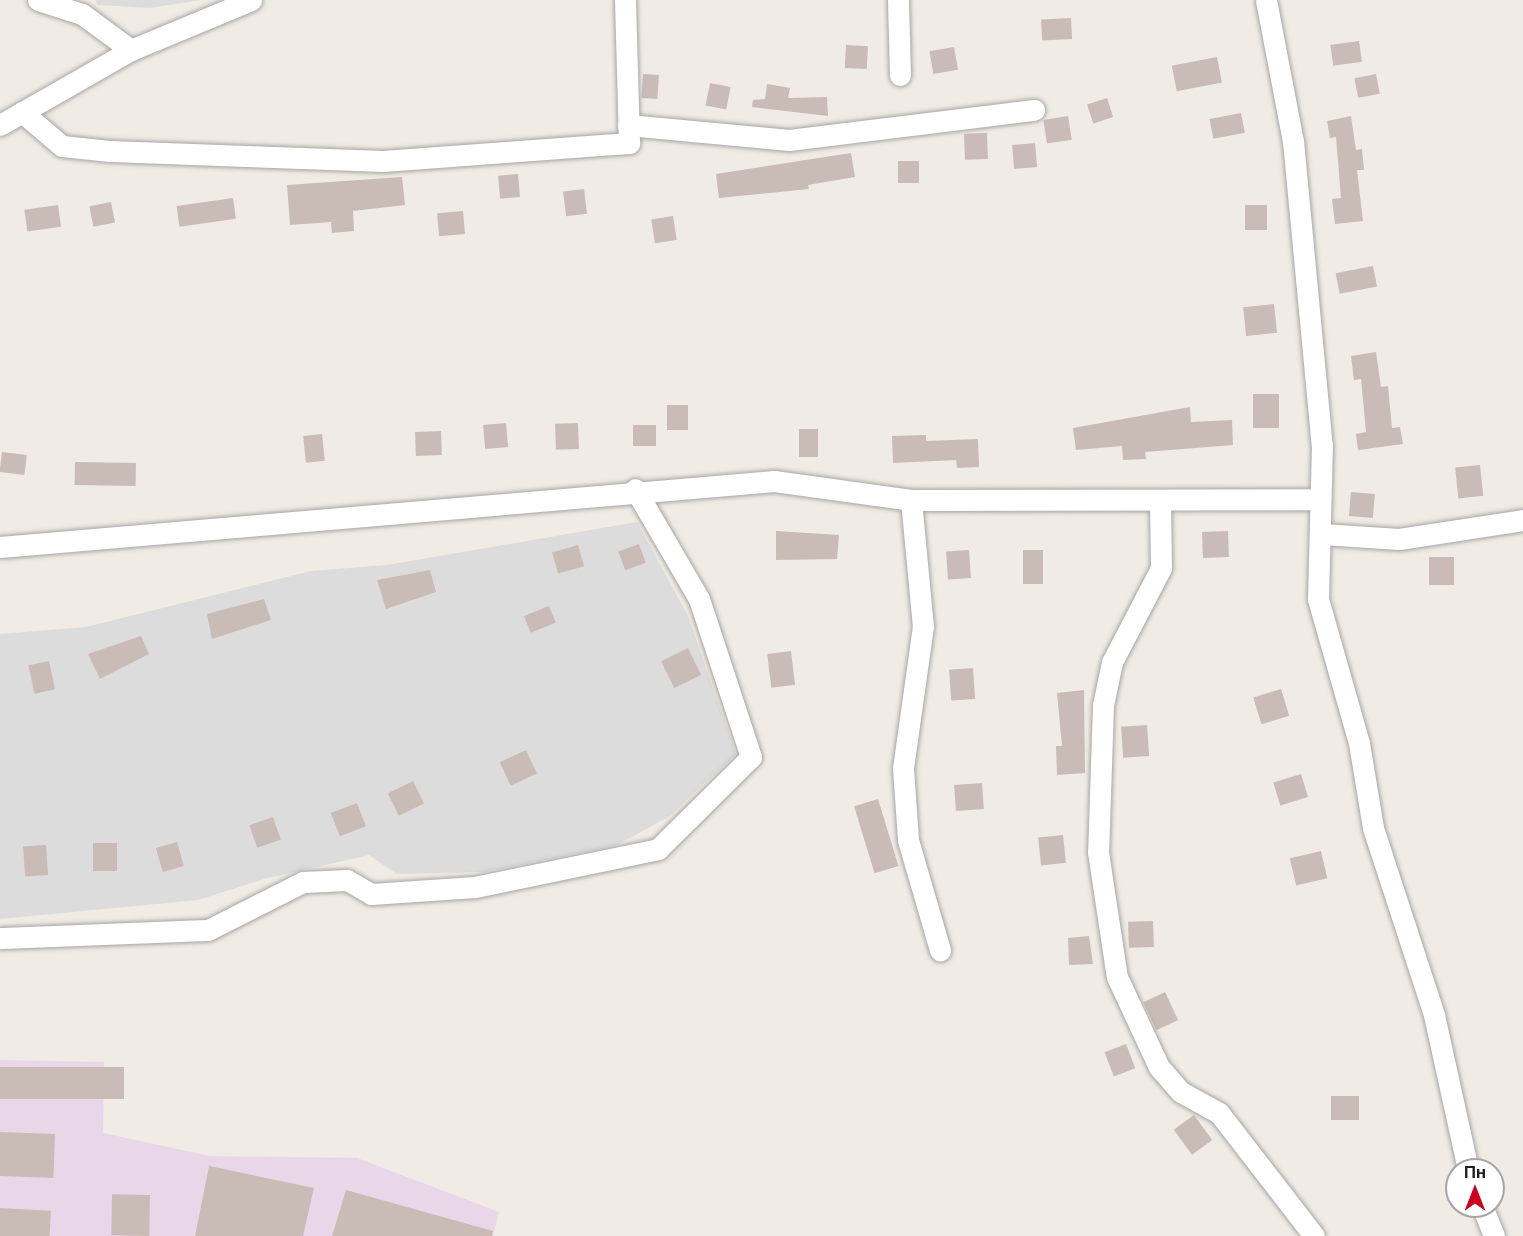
<!DOCTYPE html>
<html>
<head>
<meta charset="utf-8">
<style>
  body { margin:0 }
  #map { position:relative; width:1523px; height:1236px; overflow:hidden; background:#f0ebe4; font-family:Inter,sans-serif }
  div>[style] { position:absolute }
  .residential>* { inset:0; background:#dddcdc }
  .industrial>* { inset:0; background:#ead6e9 }
  .building>* { inset:0; background:#c9bcb7; transform-origin:0 0 }
  .roads { filter:drop-shadow(0 0 2px #a6a6a6) drop-shadow(0 0 2px #a6a6a6) }
  .minor>* { height:21px; margin:-10.5px; padding:0 10.5px; transform-origin:10.5px; border-radius:10.5px; background:#fff }
  span { translate:-50% -50%; white-space:nowrap; text-align:center; line-height:1.15; -webkit-text-stroke:6px #fff; paint-order:stroke }
  .north { position:absolute; left:1445px; top:1158px; width:60px; height:60px; box-sizing:border-box; background:#fff; border:2px solid #a5a5a5; border-radius:50%; rotate:0deg; font-size:16px; font-weight:700; line-height:24px; text-align:center; color:#1f1f1f }
  .north::after { content:''; display:block; margin:auto; width:21px; height:27px; background:#ce001f; clip-path:polygon(50% 0,100% 100%,50% 72%,0 100%) }
</style>
</head>
<body>
<div id="map">
  <div class="residential">
    <i style="clip-path:polygon(96px 0,200px 0,150px 8px,97px 5px)"></i>
    <i style="clip-path:polygon(637px 522px,688px 616px,736px 754px,670px 816px,617px 845px,484px 872px,397px 874px,369px 855px,264px 879px,198px 900px,0 919px,0 634px,86px 627px,311px 571px,387px 565px)"></i>
  </div>
  <div class="industrial">
    <i style="clip-path:polygon(0 1060px,104px 1062px,103px 1133px,210px 1156px,357px 1158px,499px 1212px,493px 1236px,0 1236px)"></i>
  </div>
  <div class="building">
    <i style="left:1071px;top:18px;width:21px;height:30px;rotate:87deg"></i>
    <i style="left:1359px;top:41px;width:21px;height:29px;rotate:82deg"></i>
    <i style="left:846px;top:45px;width:22px;height:23px;rotate:3deg"></i>
    <i style="left:954px;top:47px;width:23px;height:25px;rotate:80deg"></i>
    <i style="left:1217px;top:57px;width:26px;height:46px;rotate:79deg"></i>
    <i style="left:643px;top:74px;width:16px;height:24px;rotate:4deg"></i>
    <i style="left:1376px;top:74px;width:20px;height:22px;rotate:79deg"></i>
    <i style="left:710px;top:83px;width:21px;height:23px;rotate:11deg"></i>
    <i style="clip-path:polygon(767px 84px,790px 88px,788px 98px,827px 97px,828px 116px,752px 107px,753px 100px,765px 99px)"></i>
    <i style="left:1107px;top:98px;width:20px;height:21px;rotate:72deg"></i>
    <i style="left:1241px;top:113px;width:20px;height:32px;rotate:79deg"></i>
    <i style="left:1068px;top:116px;width:24px;height:25px;rotate:81deg"></i>
    <i style="clip-path:polygon(1351px 116px,1356px 150px,1362px 149px,1364px 170px,1357px 170px,1363px 221px,1335px 224px,1332px 199px,1341px 198px,1336px 137px,1330px 138px,1327px 121px)"></i>
    <i style="left:987px;top:133px;width:26px;height:23px;rotate:88deg"></i>
    <i style="left:1035px;top:143px;width:24px;height:23px;rotate:85deg"></i>
    <i style="clip-path:polygon(851px 153px,855px 177px,808px 185px,809px 189px,719px 198px,716px 174px)"></i>
    <i style="left:898px;top:161px;width:21px;height:22px"></i>
    <i style="left:518px;top:174px;width:23px;height:20px;rotate:85deg"></i>
    <i style="clip-path:polygon(402px 177px,405px 205px,353px 211px,354px 231px,332px 233px,331px 222px,290px 225px,287px 185px)"></i>
    <i style="left:584px;top:189px;width:25px;height:21px;rotate:83deg"></i>
    <i style="left:233px;top:198px;width:21px;height:57px;rotate:82deg"></i>
    <i style="left:111px;top:202px;width:21px;height:22px;rotate:79deg"></i>
    <i style="left:58px;top:205px;width:22px;height:34px;rotate:82deg"></i>
    <i style="left:1267px;top:205px;width:25px;height:22px;rotate:90deg"></i>
    <i style="left:463px;top:211px;width:23px;height:26px;rotate:85deg"></i>
    <i style="left:673px;top:216px;width:24px;height:22px;rotate:81deg"></i>
    <i style="left:1373px;top:266px;width:21px;height:38px;rotate:79deg"></i>
    <i style="left:1274px;top:304px;width:29px;height:31px;rotate:84deg"></i>
    <i style="clip-path:polygon(1376px 352px,1381px 387px,1388px 386px,1392px 428px,1400px 427px,1403px 444px,1358px 450px,1356px 434px,1366px 432px,1361px 379px,1354px 380px,1351px 356px)"></i>
    <i style="left:1253px;top:394px;width:26px;height:34px"></i>
    <i style="left:667px;top:405px;width:21px;height:25px"></i>
    <i style="clip-path:polygon(1190px 407px,1191px 422px,1232px 420px,1233px 445px,1145px 452px,1146px 459px,1123px 460px,1122px 446px,1076px 450px,1073px 428px)"></i>
    <i style="left:506px;top:423px;width:24px;height:23px;rotate:85deg"></i>
    <i style="left:578px;top:423px;width:26px;height:23px;rotate:88deg"></i>
    <i style="left:656px;top:425px;width:21px;height:23px;rotate:90deg"></i>
    <i style="left:799px;top:429px;width:19px;height:28px"></i>
    <i style="left:441px;top:431px;width:24px;height:26px;rotate:88deg"></i>
    <i style="left:322px;top:434px;width:27px;height:19px;rotate:84deg"></i>
    <i style="clip-path:polygon(926px 435px,926px 441px,978px 439px,979px 467px,957px 468px,956px 460px,893px 463px,892px 436px)"></i>
    <i style="left:2px;top:452px;width:25px;height:20px;rotate:7deg"></i>
    <i style="left:75px;top:462px;width:61px;height:23px;rotate:1deg"></i>
    <i style="left:1480px;top:465px;width:31px;height:25px;rotate:84deg"></i>
    <i style="left:1351px;top:492px;width:24px;height:24px;rotate:5deg"></i>
    <i style="clip-path:polygon(776px 531px,839px 535px,837px 559px,776px 560px)"></i>
    <i style="left:1228px;top:531px;width:26px;height:26px;rotate:88deg"></i>
    <i style="left:639px;top:544px;width:20px;height:22px;rotate:70deg"></i>
    <i style="left:578px;top:545px;width:22px;height:27px;rotate:74deg"></i>
    <i style="left:969px;top:550px;width:28px;height:23px;rotate:86deg"></i>
    <i style="left:1043px;top:550px;width:34px;height:20px;rotate:90deg"></i>
    <i style="left:1429px;top:557px;width:25px;height:28px"></i>
    <i style="clip-path:polygon(430px 570px,436px 592px,386px 609px,377px 580px)"></i>
    <i style="clip-path:polygon(264px 599px,271px 620px,212px 639px,207px 614px)"></i>
    <i style="left:549px;top:606px;width:18px;height:27px;rotate:68deg"></i>
    <i style="clip-path:polygon(141px 636px,149px 654px,100px 679px,88px 654px)"></i>
    <i style="left:688px;top:648px;width:30px;height:30px;rotate:64deg"></i>
    <i style="left:791px;top:651px;width:34px;height:24px;rotate:83deg"></i>
    <i style="left:49px;top:661px;width:29px;height:21px;rotate:78deg"></i>
    <i style="left:973px;top:668px;width:31px;height:24px;rotate:86deg"></i>
    <i style="left:1281px;top:689px;width:28px;height:29px;rotate:73deg"></i>
    <i style="clip-path:polygon(1084px 690px,1085px 773px,1057px 775px,1056px 746px,1062px 746px,1057px 693px)"></i>
    <i style="left:1147px;top:725px;width:31px;height:26px;rotate:86deg"></i>
    <i style="left:526px;top:750px;width:26px;height:29px;rotate:65deg"></i>
    <i style="left:1301px;top:774px;width:24px;height:29px;rotate:73deg"></i>
    <i style="left:413px;top:781px;width:25px;height:28px;rotate:64deg"></i>
    <i style="left:982px;top:783px;width:26px;height:28px;rotate:86deg"></i>
    <i style="left:878px;top:799px;width:70px;height:25px;rotate:73deg"></i>
    <i style="left:357px;top:803px;width:25px;height:28px;rotate:69deg"></i>
    <i style="left:273px;top:817px;width:24px;height:25px;rotate:71deg"></i>
    <i style="left:1063px;top:835px;width:28px;height:25px;rotate:84deg"></i>
    <i style="left:177px;top:842px;width:25px;height:22px;rotate:74deg"></i>
    <i style="left:93px;top:843px;width:24px;height:28px"></i>
    <i style="left:46px;top:845px;width:30px;height:23px;rotate:86deg"></i>
    <i style="left:1321px;top:851px;width:28px;height:32px;rotate:77deg"></i>
    <i style="left:1153px;top:921px;width:26px;height:25px;rotate:88deg"></i>
    <i style="clip-path:polygon(1089px 936px,1093px 964px,1069px 965px,1068px 938px)"></i>
    <i style="left:1165px;top:992px;width:31px;height:24px;rotate:65deg"></i>
    <i style="left:1126px;top:1044px;width:26px;height:23px;rotate:69deg"></i>
    <i style="left:124px;top:1067px;width:32px;height:124px;rotate:90deg"></i>
    <i style="left:1359px;top:1096px;width:24px;height:28px;rotate:90deg"></i>
    <i style="left:1194px;top:1115px;width:31px;height:25px;rotate:54deg"></i>
    <i style="left:0;top:1132px;width:55px;height:44px;rotate:2deg"></i>
    <i style="clip-path:polygon(209px 1166px,314px 1188px,303px 1236px,195px 1236px)"></i>
    <i style="clip-path:polygon(346px 1190px,493px 1231px,492px 1236px,332px 1236px)"></i>
    <i style="left:150px;top:1195px;width:41px;height:38px;rotate:91deg"></i>
    <i style="left:0;top:1208px;width:51px;height:28px;rotate:3deg"></i>
  </div>
  <div class="roads">
    <div class="minor">
      <i style="left:38px;top:0;width:46px;rotate:17.7deg"></i>
      <i style="left:82px;top:14px;width:61px;rotate:36.3deg"></i>
      <i style="left:898px;top:0;width:75px;rotate:88.5deg"></i>
      <i style="left:1266px;top:0;width:144px;rotate:79.2deg"></i>
      <i style="left:1293px;top:141px;width:305px;rotate:84.6deg"></i>
      <i style="left:1322px;top:445px;width:154px;rotate:91.5deg"></i>
      <i style="left:1318px;top:599px;width:150px;rotate:74.1deg"></i>
      <i style="left:1359px;top:743px;width:86px;rotate:80.6deg"></i>
      <i style="left:1373px;top:828px;width:197px;rotate:71.9deg"></i>
      <i style="left:1434px;top:1015px;width:159px;rotate:77.6deg"></i>
      <i style="left:22px;top:112px;width:52px;rotate:40.4deg"></i>
      <i style="left:62px;top:146px;width:48px;rotate:5.9deg"></i>
      <i style="left:110px;top:151px;width:273px;rotate:2.1deg"></i>
      <i style="left:383px;top:161px;width:247px;rotate:-4.2deg"></i>
      <i style="left:629px;top:143px;width:143px;rotate:-91.6deg"></i>
      <i style="left:0;top:125px;width:151px;rotate:-29.8deg"></i>
      <i style="left:131px;top:50px;width:130px;rotate:-22.6deg"></i>
      <i style="left:628px;top:125px;width:162px;rotate:5.3deg"></i>
      <i style="left:789px;top:140px;width:247px;rotate:-7deg"></i>
      <i style="left:911px;top:500px;width:127px;rotate:84.6deg"></i>
      <i style="left:923px;top:626px;width:143px;rotate:98deg"></i>
      <i style="left:903px;top:768px;width:72px;rotate:86deg"></i>
      <i style="left:908px;top:840px;width:115px;rotate:73.8deg"></i>
      <i style="left:1160px;top:502px;width:66px;rotate:89.1deg"></i>
      <i style="left:1161px;top:568px;width:106px;rotate:117.5deg"></i>
      <i style="left:1112px;top:662px;width:44px;rotate:101.8deg"></i>
      <i style="left:1103px;top:705px;width:147px;rotate:91.9deg"></i>
      <i style="left:1098px;top:852px;width:126px;rotate:81.4deg"></i>
      <i style="left:1117px;top:977px;width:99px;rotate:65deg"></i>
      <i style="left:1159px;top:1067px;width:33px;rotate:49deg"></i>
      <i style="left:1181px;top:1092px;width:43px;rotate:28.9deg"></i>
      <i style="left:1219px;top:1113px;width:155px;rotate:52.3deg"></i>
      <i style="left:1322px;top:534px;width:77px;rotate:3.7deg"></i>
      <i style="left:1399px;top:539px;width:125px;rotate:-8.7deg"></i>
      <i style="left:0;top:547px;width:777px;rotate:-4.87deg"></i>
      <i style="left:774px;top:481px;width:138px;rotate:7.9deg"></i>
      <i style="left:911px;top:500px;width:408px;rotate:-0.1deg"></i>
      <i style="left:0;top:938px;width:208px;rotate:-2.2deg"></i>
      <i style="left:208px;top:930px;width:106px;rotate:-26.8deg"></i>
      <i style="left:303px;top:882px;width:44px;rotate:-2.6deg"></i>
      <i style="left:347px;top:880px;width:28px;rotate:30deg"></i>
      <i style="left:371px;top:894px;width:104px;rotate:-3.9deg"></i>
      <i style="left:475px;top:887px;width:187px;rotate:-11.7deg"></i>
      <i style="left:658px;top:849px;width:131px;rotate:-44.7deg"></i>
      <i style="left:751px;top:757px;width:166px;rotate:-108.2deg"></i>
      <i style="left:699px;top:599px;width:127px;rotate:-120.2deg"></i>
      <i style="left:1482px;top:1206px;width:32px;rotate:68deg"></i>
    </div>
  </div>
  <div class="north">Пн</div>
</div>
</body>
</html>
